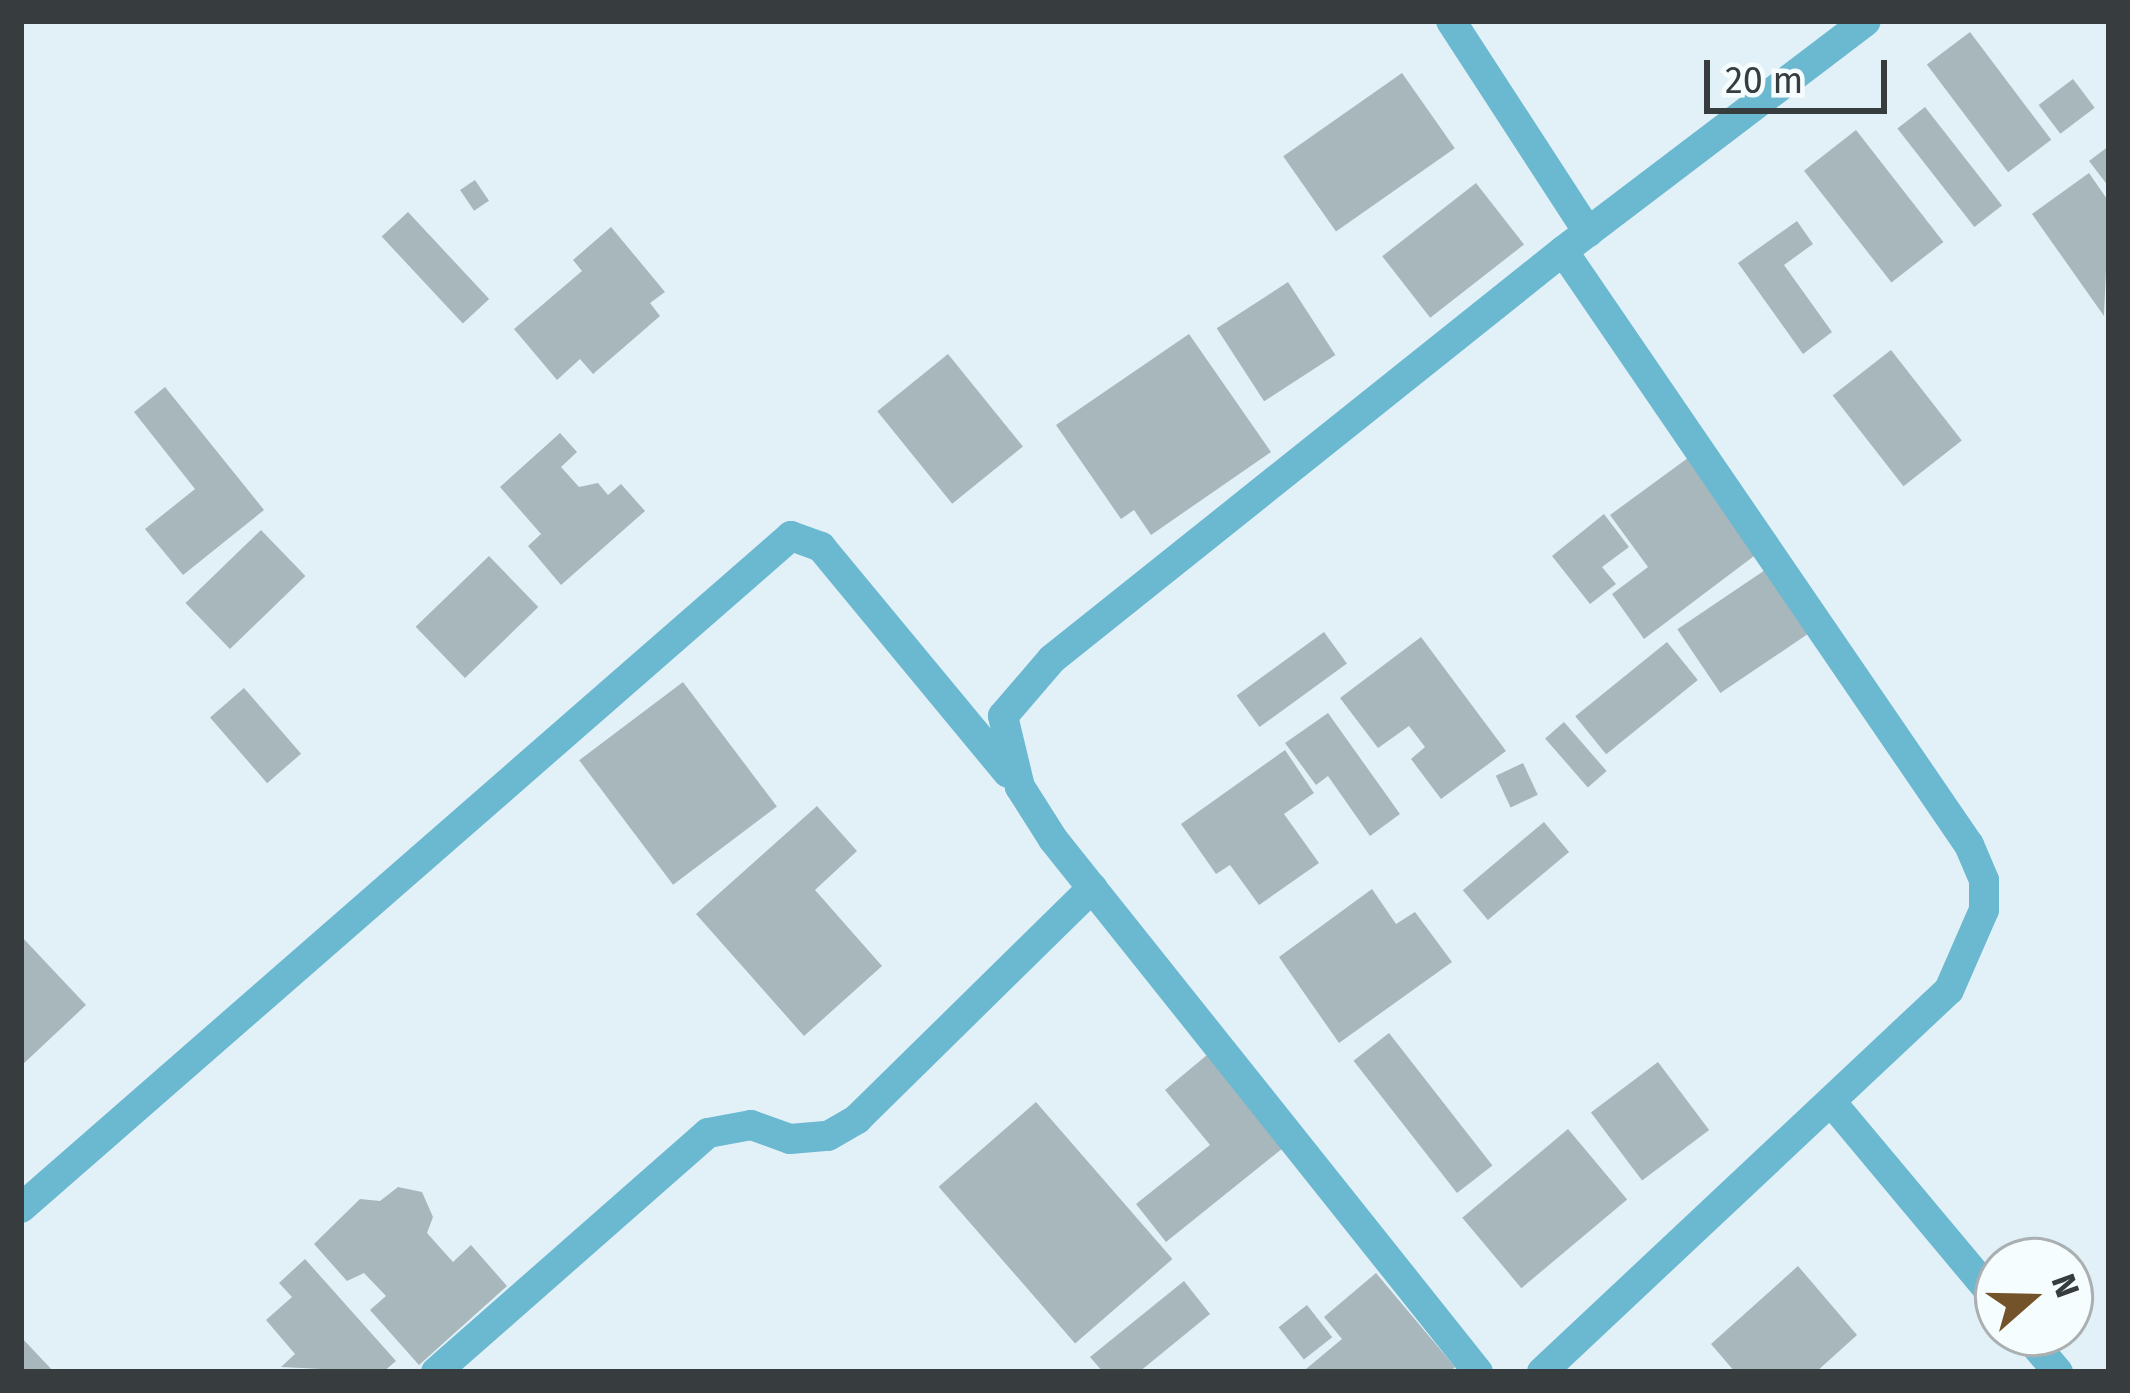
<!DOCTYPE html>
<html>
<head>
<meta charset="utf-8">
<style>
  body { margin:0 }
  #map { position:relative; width:2130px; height:1393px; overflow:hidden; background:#e2f1f7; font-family:"Fira Sans",sans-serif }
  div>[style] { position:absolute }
  .building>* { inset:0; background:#a8b7bc; transform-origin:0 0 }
  .minor>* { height:30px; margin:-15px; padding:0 15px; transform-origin:15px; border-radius:15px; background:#6bb8d1 }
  span { translate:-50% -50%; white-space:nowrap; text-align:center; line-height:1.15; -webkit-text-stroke:10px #f6fdff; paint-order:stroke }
  .frame { position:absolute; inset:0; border:24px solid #373d3f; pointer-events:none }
  .north { position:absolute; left:1974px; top:1237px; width:120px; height:120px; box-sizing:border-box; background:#f6fdff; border:3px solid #aab0b2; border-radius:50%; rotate:70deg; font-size:33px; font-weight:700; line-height:48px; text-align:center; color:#373d3f }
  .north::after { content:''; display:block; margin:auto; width:42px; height:54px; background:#735329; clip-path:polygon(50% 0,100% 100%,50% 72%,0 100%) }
  .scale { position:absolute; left:1704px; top:60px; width:183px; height:54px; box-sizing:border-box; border:6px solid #373d3f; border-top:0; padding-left:15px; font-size:36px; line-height:42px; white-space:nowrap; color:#373d3f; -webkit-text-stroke:9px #f6fdff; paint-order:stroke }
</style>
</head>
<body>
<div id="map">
  <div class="building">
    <i style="left:1970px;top:32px;width:135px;height:54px;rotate:53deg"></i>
    <i style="left:1402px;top:73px;width:92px;height:145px;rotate:55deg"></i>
    <i style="left:2073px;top:79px;width:36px;height:43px;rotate:53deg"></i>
    <i style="left:1925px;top:107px;width:125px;height:35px;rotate:52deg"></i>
    <i style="left:1856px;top:130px;width:142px;height:66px;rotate:52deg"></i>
    <i style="clip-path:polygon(2109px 146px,2109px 187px,2089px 161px)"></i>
    <i style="clip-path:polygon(2089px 173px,2109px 202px,2104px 316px,2032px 214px)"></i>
    <i style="left:475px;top:180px;width:25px;height:18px;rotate:56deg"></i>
    <i style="left:1476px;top:183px;width:78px;height:119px;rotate:52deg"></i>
    <i style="left:408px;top:212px;width:119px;height:36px;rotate:47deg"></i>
    <i style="clip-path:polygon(1797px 221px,1813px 244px,1784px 265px,1832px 332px,1803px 354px,1738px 263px)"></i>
    <i style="clip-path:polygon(611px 227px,665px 292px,650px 303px,660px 316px,593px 374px,580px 359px,557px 380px,514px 329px,582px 271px,573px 260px)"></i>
    <i style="left:1288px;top:282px;width:87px;height:85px;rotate:57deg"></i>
    <i style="clip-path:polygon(1189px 334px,1271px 452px,1151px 535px,1134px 510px,1121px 519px,1056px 425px)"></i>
    <i style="left:1891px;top:350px;width:115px;height:74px;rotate:52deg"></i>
    <i style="left:948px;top:354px;width:119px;height:91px;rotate:51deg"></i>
    <i style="clip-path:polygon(165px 387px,264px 510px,183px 575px,145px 529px,195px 489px,134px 412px)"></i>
    <i style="clip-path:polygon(560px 433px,577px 452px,561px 467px,579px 487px,598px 483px,608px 495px,621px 484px,645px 511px,561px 585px,528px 546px,541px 534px,500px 487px)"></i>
    <i style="clip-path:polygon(1692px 455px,1762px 550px,1644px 639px,1612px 594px,1648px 567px,1610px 515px)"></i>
    <i style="clip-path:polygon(1604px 514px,1629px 547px,1602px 567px,1616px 584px,1590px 604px,1552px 556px)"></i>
    <i style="left:261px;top:530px;width:64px;height:105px;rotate:46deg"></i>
    <i style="left:489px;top:556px;width:71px;height:102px;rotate:46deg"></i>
    <i style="left:1771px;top:566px;width:77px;height:113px;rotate:56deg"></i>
    <i style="left:1324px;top:632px;width:39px;height:108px;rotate:54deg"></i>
    <i style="clip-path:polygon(1421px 637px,1506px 751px,1441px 799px,1411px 759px,1425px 747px,1409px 726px,1378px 748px,1340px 698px)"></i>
    <i style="left:1667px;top:642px;width:49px;height:118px;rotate:51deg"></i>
    <i style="left:683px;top:682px;width:156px;height:130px;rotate:53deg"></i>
    <i style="left:244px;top:688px;width:87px;height:45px;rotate:49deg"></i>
    <i style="clip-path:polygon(1328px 713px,1400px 814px,1370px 836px,1328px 776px,1316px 785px,1285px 743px)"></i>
    <i style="left:1564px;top:722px;width:65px;height:25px;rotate:49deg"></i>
    <i style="clip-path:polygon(1285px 750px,1314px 793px,1284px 814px,1319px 863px,1259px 905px,1230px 865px,1216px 874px,1181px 824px)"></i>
    <i style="left:1523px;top:763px;width:35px;height:30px;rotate:65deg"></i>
    <i style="clip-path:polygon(817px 806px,857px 851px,815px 890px,882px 966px,804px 1036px,696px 914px)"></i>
    <i style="left:1544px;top:822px;width:39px;height:106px;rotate:50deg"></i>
    <i style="clip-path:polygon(1372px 889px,1396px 924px,1415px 912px,1452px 962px,1339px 1043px,1279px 957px)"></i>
    <i style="clip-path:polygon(21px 936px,86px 1005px,21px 1066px)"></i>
    <i style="left:1389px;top:1033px;width:168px;height:45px;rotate:52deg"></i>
    <i style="clip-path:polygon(1207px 1055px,1283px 1148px,1166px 1242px,1136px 1204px,1210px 1145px,1165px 1090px)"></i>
    <i style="left:1658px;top:1062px;width:85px;height:84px;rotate:53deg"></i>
    <i style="left:1036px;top:1102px;width:208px;height:129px;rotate:49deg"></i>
    <i style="left:1568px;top:1129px;width:92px;height:138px;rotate:50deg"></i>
    <i style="clip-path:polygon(398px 1187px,422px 1192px,433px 1217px,427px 1233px,453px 1262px,471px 1245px,507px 1286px,419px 1365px,370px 1310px,386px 1296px,364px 1273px,347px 1281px,314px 1244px,360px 1199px,380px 1201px)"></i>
    <i style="clip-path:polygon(305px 1259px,396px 1361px,383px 1372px,281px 1367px,295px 1354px,266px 1320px,292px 1297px,279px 1283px)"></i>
    <i style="clip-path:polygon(1798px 1266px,1857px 1335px,1816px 1372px,1735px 1372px,1711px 1344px)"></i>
    <i style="clip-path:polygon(1376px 1273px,1455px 1367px,1449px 1372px,1306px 1369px,1342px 1339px,1324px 1317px)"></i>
    <i style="clip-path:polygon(1184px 1281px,1210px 1314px,1139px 1372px,1103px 1372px,1090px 1357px)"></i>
    <i style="left:1307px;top:1305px;width:41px;height:36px;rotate:52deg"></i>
    <i style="clip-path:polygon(21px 1337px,54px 1372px,21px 1372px)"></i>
  </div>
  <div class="minor">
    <i style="left:1451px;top:21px;width:252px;rotate:57deg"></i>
    <i style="left:1833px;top:1104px;width:257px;rotate:50.1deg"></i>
    <i style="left:21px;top:1208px;width:1022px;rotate:-41.11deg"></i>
    <i style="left:791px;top:536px;width:32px;rotate:20deg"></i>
    <i style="left:821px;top:547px;width:293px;rotate:50.4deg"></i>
    <i style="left:2025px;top:1333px;width:51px;rotate:49.8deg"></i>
    <i style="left:436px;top:1372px;width:362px;rotate:-41.3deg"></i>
    <i style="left:708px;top:1133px;width:44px;rotate:-10.5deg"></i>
    <i style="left:751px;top:1125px;width:41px;rotate:19.7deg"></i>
    <i style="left:790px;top:1139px;width:38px;rotate:-5deg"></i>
    <i style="left:828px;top:1136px;width:34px;rotate:-30deg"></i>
    <i style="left:857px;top:1119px;width:330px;rotate:-44.5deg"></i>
    <i style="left:1478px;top:1372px;width:682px;rotate:-128.57deg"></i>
    <i style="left:1053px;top:839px;width:62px;rotate:-122.4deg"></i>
    <i style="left:1020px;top:787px;width:73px;rotate:-103.5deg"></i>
    <i style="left:1003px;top:716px;width:75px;rotate:-49.3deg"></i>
    <i style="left:1052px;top:659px;width:654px;rotate:-38.61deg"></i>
    <i style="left:1563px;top:251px;width:380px;rotate:-37.2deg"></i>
    <i style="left:1542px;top:1372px;width:558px;rotate:-43.19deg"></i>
    <i style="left:1949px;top:990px;width:87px;rotate:-66.4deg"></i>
    <i style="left:1984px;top:910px;width:30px;rotate:-90deg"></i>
    <i style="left:1984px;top:880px;width:38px;rotate:-113deg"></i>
    <i style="left:1969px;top:845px;width:719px;rotate:-124.35deg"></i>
  </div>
  <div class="frame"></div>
  <div class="north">N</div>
  <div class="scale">20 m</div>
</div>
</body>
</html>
